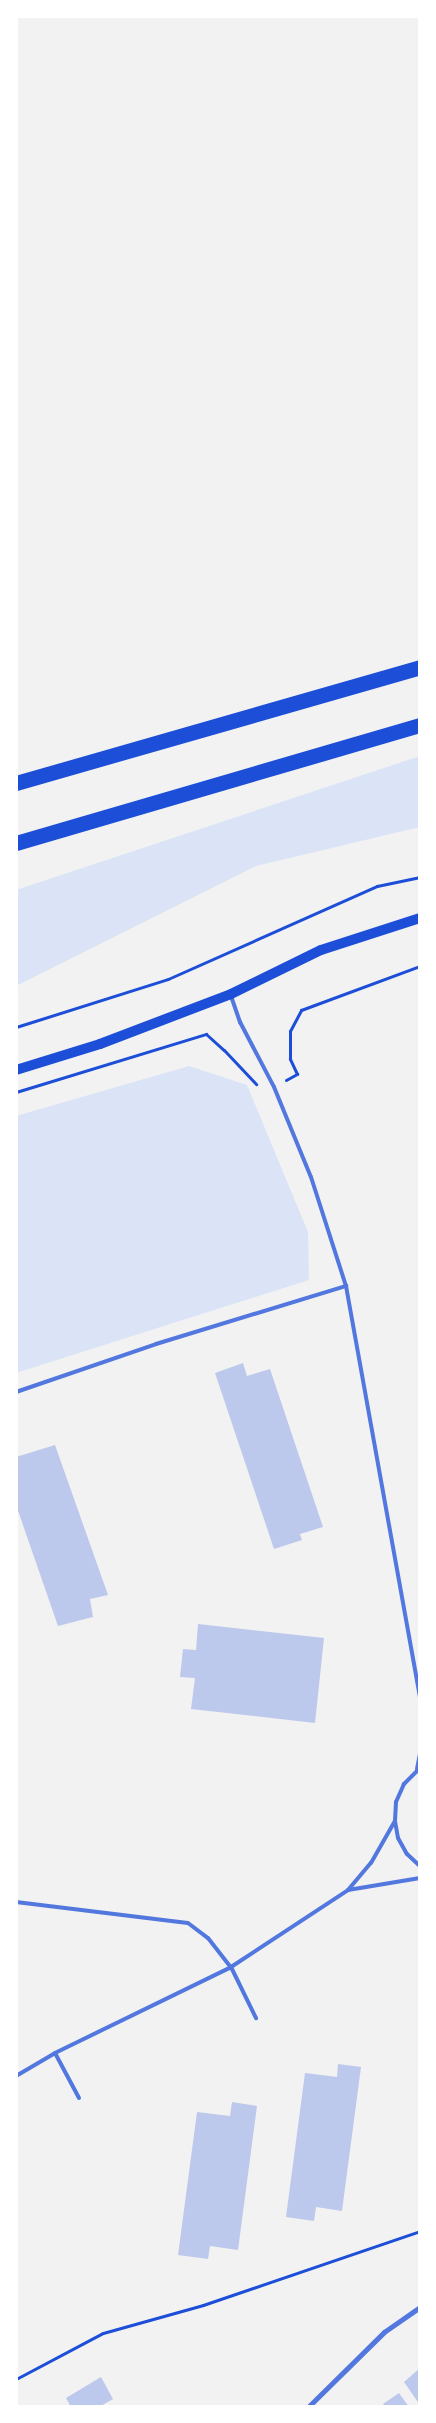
<!DOCTYPE html>
<html>
<head>
<meta charset="utf-8">
<style>
  body { margin:0 }
  #map { position:relative; width:436px; height:2423px; overflow:hidden; background:#f2f2f2; font-family:"Roboto Condensed",sans-serif }
  div>[style] { position:absolute }
  .green>* { inset:0; background:#dbe4f7 }
  .building>* { inset:0; background:#bdc9ec }
  .path>* { height:3px; margin:-1.5px; padding:0 1.5px; transform-origin:1.5px; border-radius:1.5px; background:#1d4ed8 }
  .service>* { height:4px; margin:-2px; padding:0 2px; transform-origin:2px; border-radius:2px; background:#5277de }
  .minor>* { height:5px; margin:-2.5px; padding:0 2.5px; transform-origin:2.5px; border-radius:2.5px; background:#5277de }
  .secondary>* { height:10px; margin:-5px; padding:0 5px; transform-origin:5px; border-radius:5px; background:#1d4ed8 }
  .motorway>* { height:15px; margin:-7.5px; padding:0 7.5px; transform-origin:7.5px; border-radius:7.5px; background:#1d4ed8 }
  span { translate:-50% -50%; white-space:nowrap; text-align:center; line-height:1.15; -webkit-text-stroke:4px #fff; paint-order:stroke }
  .frame { position:absolute; inset:0; border:18px solid #fff; pointer-events:none }
</style>
</head>
<body>
<div id="map">
  <div class="green">
    <i style="clip-path:polygon(420px 756px,420px 827px,256px 866px,16px 986px,16px 890px)"></i>
    <i style="clip-path:polygon(189px 1066px,247px 1085px,308px 1232px,309px 1280px,16px 1373px,16px 1116px)"></i>
  </div>
  <div class="building">
    <i style="clip-path:polygon(243px 1363px,247px 1376px,270px 1369px,323px 1527px,300px 1534px,302px 1540px,274px 1549px,215px 1373px)"></i>
    <i style="clip-path:polygon(55px 1445px,108px 1595px,90px 1599px,93px 1617px,58px 1626px,16px 1505px,16px 1457px)"></i>
    <i style="clip-path:polygon(198px 1624px,324px 1638px,315px 1723px,191px 1709px,195px 1678px,180px 1677px,183px 1649px,196px 1650px)"></i>
    <i style="clip-path:polygon(338px 2064px,361px 2067px,342px 2211px,316px 2207px,314px 2221px,286px 2217px,305px 2073px,337px 2077px)"></i>
    <i style="clip-path:polygon(232px 2102px,257px 2106px,238px 2250px,210px 2246px,208px 2259px,178px 2255px,197px 2112px,230px 2116px)"></i>
    <i style="clip-path:polygon(420px 2368px,420px 2405px,404px 2382px)"></i>
    <i style="clip-path:polygon(101px 2377px,113px 2399px,99px 2407px,71px 2407px,66px 2398px)"></i>
    <i style="clip-path:polygon(399px 2393px,409px 2407px,385px 2407px,383px 2404px)"></i>
  </div>
  <div class="path">
    <i style="left:16px;top:1027px;width:159px;rotate:-17.5deg"></i>
    <i style="left:168px;top:979px;width:229px;rotate:-24deg"></i>
    <i style="left:377px;top:886px;width:44px;rotate:-11.8deg"></i>
    <i style="left:286px;top:1080px;width:13px;rotate:-29deg"></i>
    <i style="left:297px;top:1074px;width:17px;rotate:-115deg"></i>
    <i style="left:290px;top:1059px;width:28px;rotate:-90deg"></i>
    <i style="left:290px;top:1031px;width:24px;rotate:-62deg"></i>
    <i style="left:301px;top:1010px;width:127px;rotate:-20.3deg"></i>
    <i style="left:16px;top:1092px;width:199px;rotate:-17deg"></i>
    <i style="left:206px;top:1034px;width:24px;rotate:42deg"></i>
    <i style="left:224px;top:1050px;width:47px;rotate:46.7deg"></i>
    <i style="left:16px;top:2379px;width:98px;rotate:-27.9deg"></i>
    <i style="left:103px;top:2333px;width:104px;rotate:-15.6deg"></i>
    <i style="left:203px;top:2305px;width:229px;rotate:-18.8deg"></i>
  </div>
  <div class="service">
    <i style="left:231px;top:996px;width:28px;rotate:71deg"></i>
    <i style="left:240px;top:1022px;width:73px;rotate:62.4deg"></i>
    <i style="left:274px;top:1087px;width:97px;rotate:67.7deg"></i>
    <i style="left:311px;top:1177px;width:114px;rotate:72.2deg"></i>
    <i style="left:346px;top:1286px;width:419px;rotate:79.8deg"></i>
    <i style="left:16px;top:1392px;width:148px;rotate:-18.9deg"></i>
    <i style="left:156px;top:1344px;width:199px;rotate:-17deg"></i>
    <i style="left:420px;top:1768px;width:23px;rotate:135deg"></i>
    <i style="left:404px;top:1784px;width:20px;rotate:114deg"></i>
    <i style="left:396px;top:1802px;width:19px;rotate:93deg"></i>
    <i style="left:395px;top:1821px;width:17px;rotate:80deg"></i>
    <i style="left:398px;top:1838px;width:18px;rotate:61deg"></i>
    <i style="left:407px;top:1854px;width:18px;rotate:43deg"></i>
    <i style="left:417px;top:1769px;width:16px;rotate:-79deg"></i>
    <i style="left:348px;top:1890px;width:73px;rotate:-9.5deg"></i>
    <i style="left:16px;top:1902px;width:173px;rotate:7deg"></i>
    <i style="left:188px;top:1923px;width:25px;rotate:37deg"></i>
    <i style="left:208px;top:1938px;width:37px;rotate:52deg"></i>
    <i style="left:231px;top:1967px;width:57px;rotate:63.9deg"></i>
    <i style="left:55px;top:2053px;width:51px;rotate:61.9deg"></i>
    <i style="left:16px;top:2076px;width:45px;rotate:-30.5deg"></i>
    <i style="left:55px;top:2053px;width:196px;rotate:-26deg"></i>
    <i style="left:231px;top:1967px;width:140px;rotate:-33.3deg"></i>
    <i style="left:348px;top:1890px;width:35px;rotate:-50deg"></i>
    <i style="left:371px;top:1863px;width:48px;rotate:-60.3deg"></i>
  </div>
  <div class="minor">
    <i style="left:308px;top:2407px;width:107px;rotate:-44.6deg"></i>
    <i style="left:384px;top:2332px;width:44px;rotate:-34.8deg"></i>
  </div>
  <div class="secondary">
    <i style="left:16px;top:1070px;width:88px;rotate:-17.2deg"></i>
    <i style="left:100px;top:1044px;width:140px;rotate:-20.9deg"></i>
    <i style="left:231px;top:994px;width:100px;rotate:-26.1deg"></i>
    <i style="left:321px;top:950px;width:104px;rotate:-17.9deg"></i>
  </div>
  <div class="motorway">
    <i style="left:16px;top:783px;width:420px;rotate:-16deg"></i>
    <i style="left:16px;top:843px;width:421px;rotate:-16.3deg"></i>
  </div>
  <div class="frame"></div>
</div>
</body>
</html>
